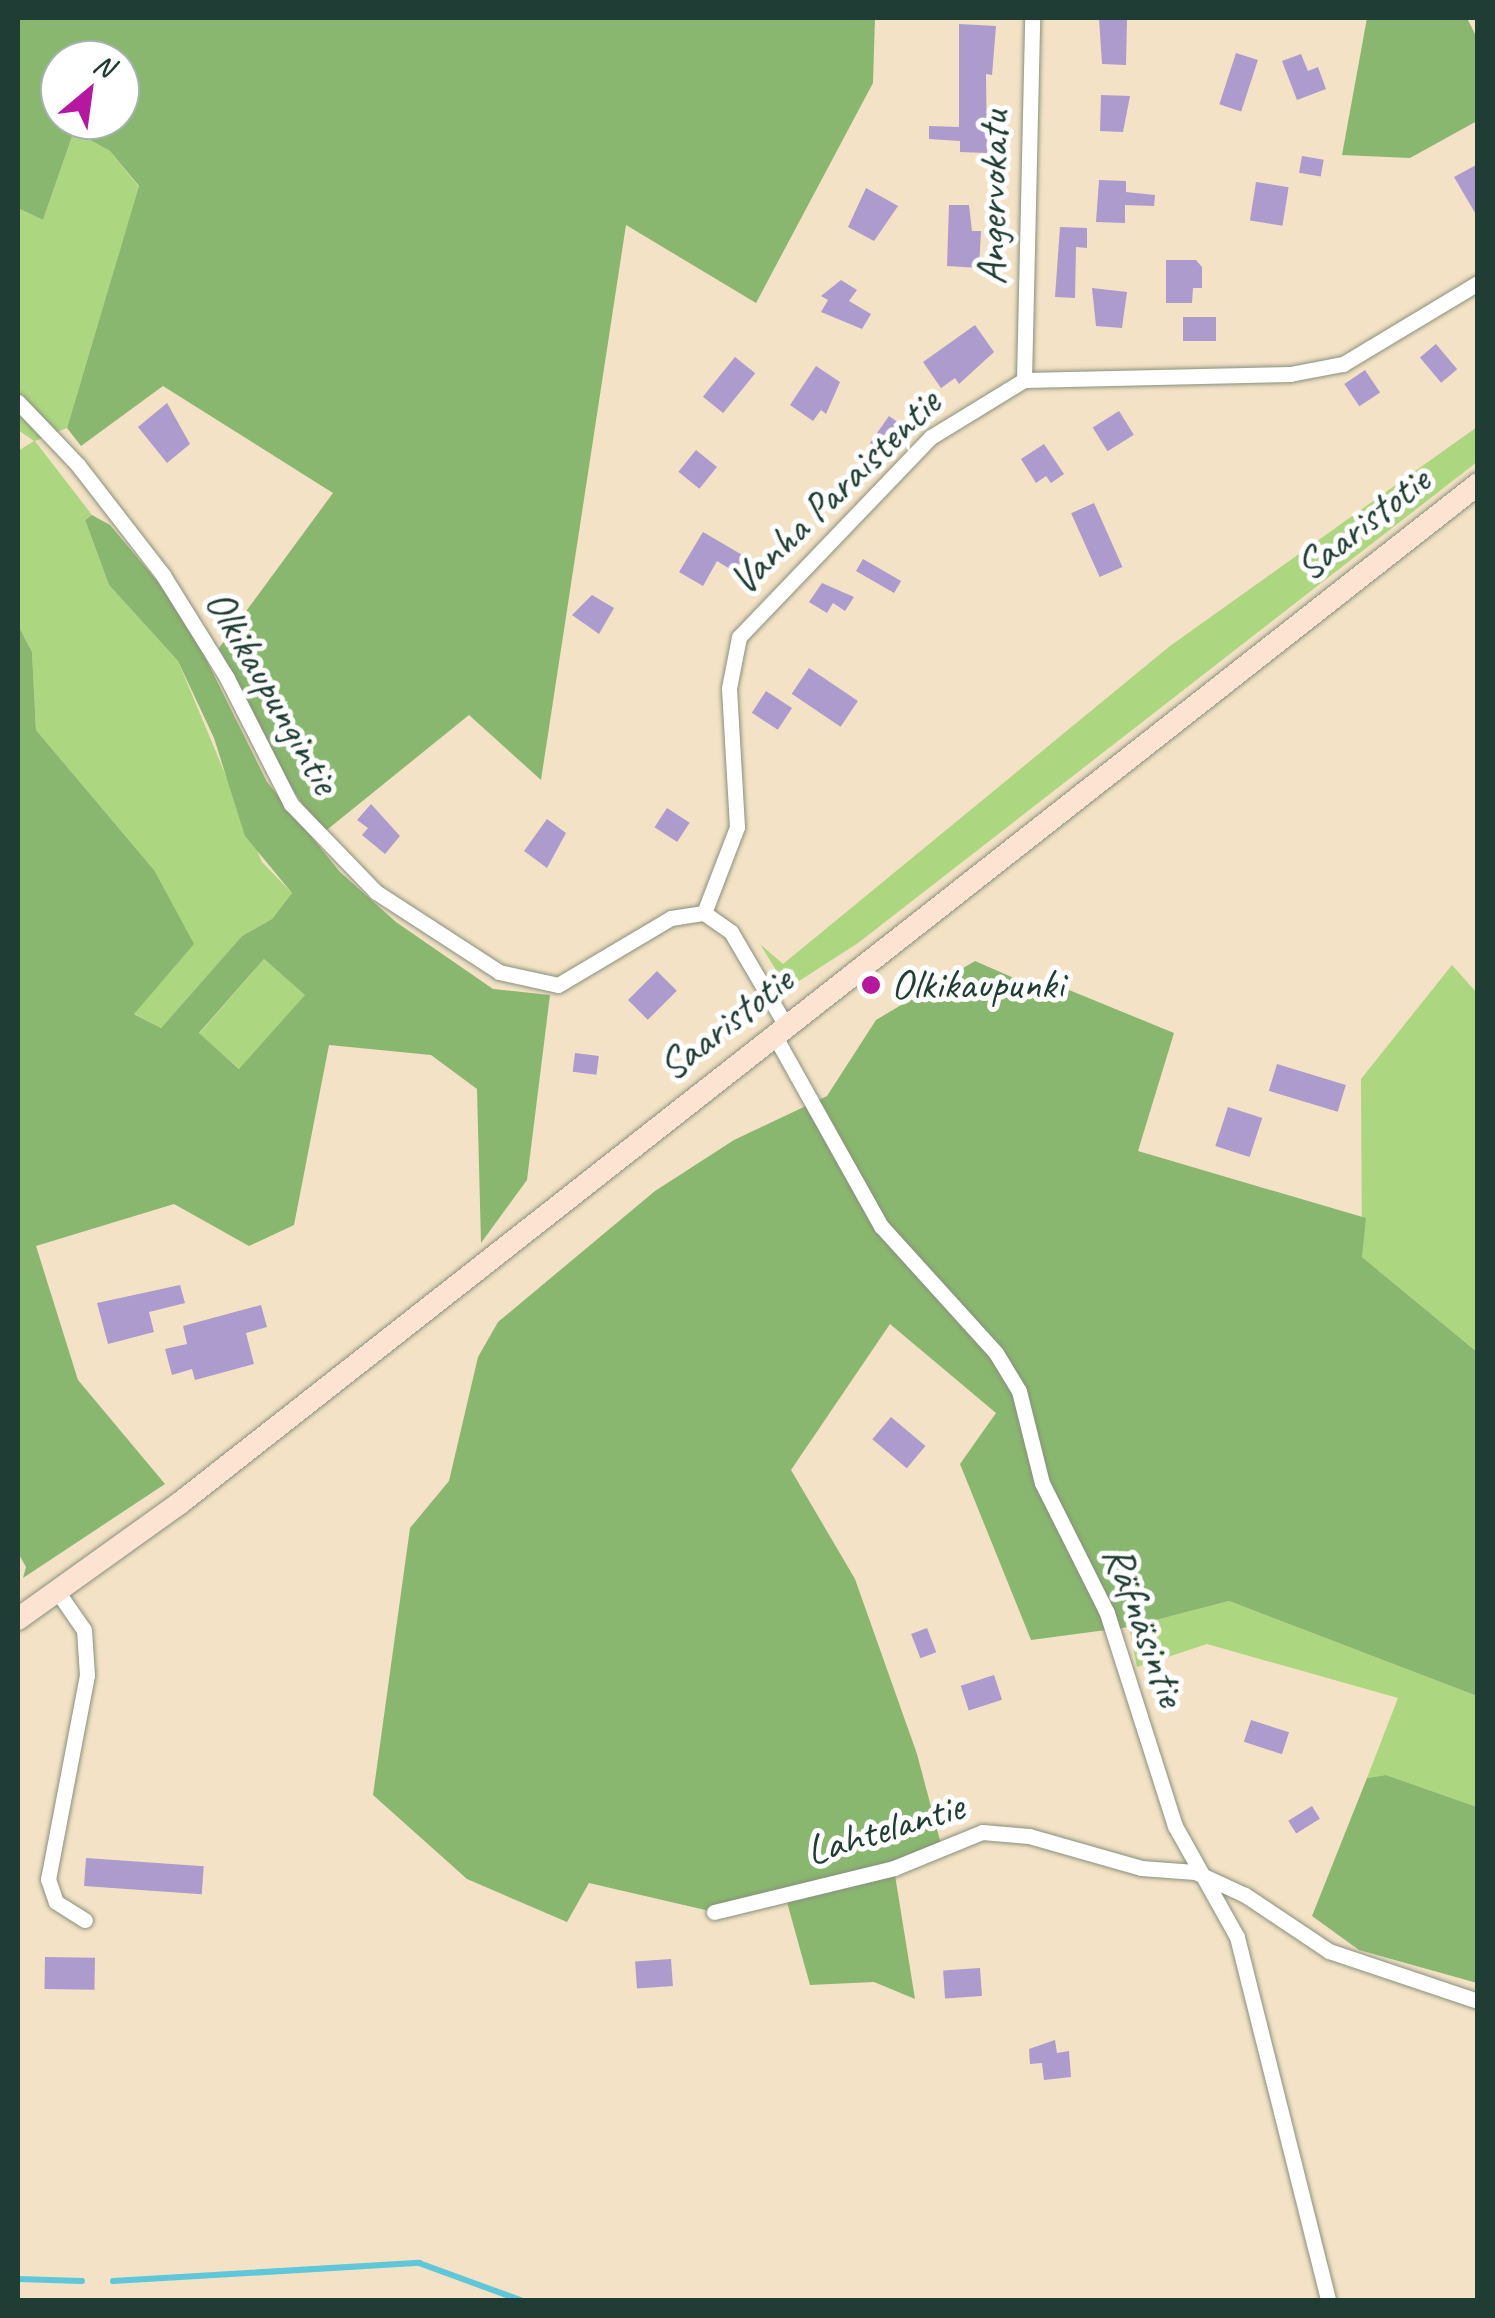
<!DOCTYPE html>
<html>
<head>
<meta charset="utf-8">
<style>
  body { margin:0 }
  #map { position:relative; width:1495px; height:2318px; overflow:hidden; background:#f3e2c6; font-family:Caveat,sans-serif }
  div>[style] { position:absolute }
  .green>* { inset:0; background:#add681; transform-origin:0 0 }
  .forest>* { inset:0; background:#8ab76f }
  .stream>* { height:6px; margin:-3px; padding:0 3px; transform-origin:3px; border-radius:3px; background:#5ec7da }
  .building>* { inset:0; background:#ac9bcc; transform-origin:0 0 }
  .roads { filter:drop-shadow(0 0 2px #89907d) drop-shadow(0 0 2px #89907d) }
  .minor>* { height:15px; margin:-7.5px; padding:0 7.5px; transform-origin:7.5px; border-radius:7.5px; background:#fff }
  .secondary>* { height:22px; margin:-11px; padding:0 11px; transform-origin:11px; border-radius:11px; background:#fde3d1 }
  .dots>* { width:28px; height:28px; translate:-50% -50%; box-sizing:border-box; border:5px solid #fff; border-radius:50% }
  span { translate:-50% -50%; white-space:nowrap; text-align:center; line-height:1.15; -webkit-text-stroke:10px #fff; paint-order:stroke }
  .street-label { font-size:42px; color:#1f3d34 }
  .poi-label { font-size:42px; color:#1f3d34 }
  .left { translate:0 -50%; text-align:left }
  .frame { position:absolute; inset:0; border:20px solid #1f3d34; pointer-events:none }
  .north { position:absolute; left:40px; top:40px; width:100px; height:100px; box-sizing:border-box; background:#fff; border:2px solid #a5b1ae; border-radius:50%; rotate:29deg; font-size:28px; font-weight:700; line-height:40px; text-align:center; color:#1f3d34 }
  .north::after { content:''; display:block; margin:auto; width:35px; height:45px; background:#b5179e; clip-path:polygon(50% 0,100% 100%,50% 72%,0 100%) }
</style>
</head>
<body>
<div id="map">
  <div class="green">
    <i style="clip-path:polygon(74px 131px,110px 151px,139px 187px,67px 428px,35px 441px,92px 515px,85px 520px,109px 585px,178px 661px,262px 862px,292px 893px,272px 919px,242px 936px,161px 1028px,133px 1013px,154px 870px,36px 730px,32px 652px,18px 625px,18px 451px,34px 441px,18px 430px,18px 208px,43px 220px)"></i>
    <i style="clip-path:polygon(1477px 427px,1477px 462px,858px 943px,796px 983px,784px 983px,760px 944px,783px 964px,1170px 646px)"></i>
    <i style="left:264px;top:959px;width:55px;height:99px;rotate:41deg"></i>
    <i style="clip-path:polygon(1452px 965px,1477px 993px,1477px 1352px,1362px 1257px,1361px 1079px)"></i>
    <i style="clip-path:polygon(1229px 1601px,1477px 1696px,1477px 1807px,1386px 1775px,1367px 1778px,1398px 1698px,1207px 1644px,1137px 1667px,1129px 1627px)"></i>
  </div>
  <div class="forest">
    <i style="clip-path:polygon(evenodd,18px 18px,875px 18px,873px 83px,756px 303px,626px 225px,541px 780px,469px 715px,323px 833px,280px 772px,219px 648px,333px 493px,163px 386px,81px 446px,67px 428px,139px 186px,110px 151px,74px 131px,43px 220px,18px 208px,18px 18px,60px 60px,120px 60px,120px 120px,60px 120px,60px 60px)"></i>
    <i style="clip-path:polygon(1367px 18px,1467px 18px,1477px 38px,1477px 121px,1410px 158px,1342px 155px)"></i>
    <i style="clip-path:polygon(evenodd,92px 515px,110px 525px,157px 581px,194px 635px,267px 782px,340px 872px,396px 922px,493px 989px,550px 995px,527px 1180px,481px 1243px,477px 1089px,431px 1055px,329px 1045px,294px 1225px,249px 1246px,174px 1204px,36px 1246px,78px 1380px,165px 1484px,23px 1578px,26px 1567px,18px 1553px,18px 625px,32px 652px,36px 730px,154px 870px,194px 944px,134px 1014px,161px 1028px,242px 936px,272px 919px,292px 893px,245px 836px,214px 738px,178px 661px,109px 585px,85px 520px,92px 515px,264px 959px,305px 995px,239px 1069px,199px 1033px,264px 959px)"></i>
    <i style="clip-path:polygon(975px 961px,1023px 982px,1069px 990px,1174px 1033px,1138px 1151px,1366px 1218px,1362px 1257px,1477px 1352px,1477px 1696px,1229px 1601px,1129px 1627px,1031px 1640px,960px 1464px,996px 1413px,890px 1324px,791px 1470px,855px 1579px,917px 1754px,942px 1848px,894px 1869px,915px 1999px,874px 1982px,810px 1985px,785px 1895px,714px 1912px,589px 1883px,567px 1922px,467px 1879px,373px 1795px,410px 1528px,449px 1481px,478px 1357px,498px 1322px,655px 1191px,734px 1140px,827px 1096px,876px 1020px)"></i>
    <i style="clip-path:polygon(1386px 1775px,1477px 1807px,1477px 1983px,1359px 1950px,1312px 1916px,1367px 1778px)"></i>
  </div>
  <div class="stream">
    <i style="left:18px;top:2279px;width:64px;rotate:1.8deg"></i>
    <i style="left:113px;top:2281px;width:307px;rotate:-3.4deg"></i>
    <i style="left:419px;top:2263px;width:108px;rotate:20.1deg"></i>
  </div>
  <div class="building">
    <i style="clip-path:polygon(1099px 18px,1127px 18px,1126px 65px,1102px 64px)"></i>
    <i style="clip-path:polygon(959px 24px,996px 26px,992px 75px,986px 74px,987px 153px,960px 152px,960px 141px,929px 139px,929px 126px,959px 127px)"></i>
    <i style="left:1236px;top:53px;width:23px;height:54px;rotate:18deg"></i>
    <i style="clip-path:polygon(1301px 54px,1308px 71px,1318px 67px,1326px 89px,1297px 100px,1282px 61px)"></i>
    <i style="clip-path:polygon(1101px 95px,1130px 96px,1123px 132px,1100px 131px)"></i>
    <i style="left:1302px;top:156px;width:22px;height:17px;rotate:10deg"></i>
    <i style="clip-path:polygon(1478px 164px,1478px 218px,1454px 177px)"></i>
    <i style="clip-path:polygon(1099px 180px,1126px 181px,1126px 192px,1155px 195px,1154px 206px,1125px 205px,1125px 223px,1096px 222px)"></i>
    <i style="left:1256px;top:182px;width:33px;height:39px;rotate:9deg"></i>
    <i style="clip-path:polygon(866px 188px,898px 206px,874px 241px,848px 227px)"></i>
    <i style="clip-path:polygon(949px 205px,969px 205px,972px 231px,981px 231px,979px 268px,947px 266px)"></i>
    <i style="clip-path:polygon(1060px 227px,1087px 228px,1087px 248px,1076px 247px,1075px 298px,1055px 297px)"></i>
    <i style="clip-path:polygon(1166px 260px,1196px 260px,1202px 267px,1202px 288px,1193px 288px,1192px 303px,1166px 303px)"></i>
    <i style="clip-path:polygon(841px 280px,857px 290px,849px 301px,871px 314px,862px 329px,821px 312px,828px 300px,821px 296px)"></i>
    <i style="clip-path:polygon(1092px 288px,1127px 292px,1122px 328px,1096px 326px)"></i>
    <i style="left:1183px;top:317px;width:33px;height:24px"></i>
    <i style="clip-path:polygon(975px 325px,994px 352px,959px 384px,955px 378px,941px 388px,923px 362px)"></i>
    <i style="left:1436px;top:344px;width:33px;height:21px;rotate:50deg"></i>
    <i style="left:735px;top:357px;width:26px;height:51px;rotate:39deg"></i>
    <i style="clip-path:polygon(816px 366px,840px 382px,826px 414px,821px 410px,813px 421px,790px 405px)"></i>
    <i style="left:1365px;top:370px;width:27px;height:25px;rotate:56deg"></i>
    <i style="clip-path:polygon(167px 403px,190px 444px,167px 463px,138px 427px)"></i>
    <i style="left:1119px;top:411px;width:28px;height:31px;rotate:58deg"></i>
    <i style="left:889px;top:416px;width:16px;height:33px;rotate:35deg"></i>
    <i style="clip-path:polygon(1044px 444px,1064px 474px,1051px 483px,1046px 476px,1036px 483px,1021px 459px)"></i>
    <i style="left:696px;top:450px;width:27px;height:28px;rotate:39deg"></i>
    <i style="left:1094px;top:503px;width:70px;height:25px;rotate:66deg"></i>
    <i style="clip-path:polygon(703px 532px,744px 556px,735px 572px,717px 561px,703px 586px,679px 572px)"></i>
    <i style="left:863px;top:559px;width:44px;height:14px;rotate:30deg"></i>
    <i style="clip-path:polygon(822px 583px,854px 597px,845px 611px,833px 603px,827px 613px,809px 602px)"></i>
    <i style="clip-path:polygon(592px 595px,614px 608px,599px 634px,572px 615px)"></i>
    <i style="left:809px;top:668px;width:59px;height:31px;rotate:34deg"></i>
    <i style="left:766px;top:691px;width:31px;height:26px;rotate:33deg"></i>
    <i style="clip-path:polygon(371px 804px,400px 836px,385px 854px,362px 835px,368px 828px,357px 820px)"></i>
    <i style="left:667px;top:808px;width:27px;height:23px;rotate:33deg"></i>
    <i style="clip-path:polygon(547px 819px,566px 833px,547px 868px,524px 851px)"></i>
    <i style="left:657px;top:971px;width:28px;height:41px;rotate:45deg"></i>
    <i style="left:575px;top:1053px;width:24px;height:19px;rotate:7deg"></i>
    <i style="left:1277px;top:1064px;width:72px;height:28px;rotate:17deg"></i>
    <i style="left:1228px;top:1107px;width:36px;height:41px;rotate:18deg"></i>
    <i style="clip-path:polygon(180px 1285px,185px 1303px,149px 1312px,154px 1332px,108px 1344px,97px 1303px)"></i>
    <i style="clip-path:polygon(261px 1305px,267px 1327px,246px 1333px,254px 1364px,195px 1380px,192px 1369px,172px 1375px,165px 1349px,187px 1344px,183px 1326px)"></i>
    <i style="left:891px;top:1417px;width:45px;height:29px;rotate:40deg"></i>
    <i style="left:927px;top:1628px;width:26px;height:17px;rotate:69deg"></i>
    <i style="left:994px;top:1675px;width:26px;height:35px;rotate:72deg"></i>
    <i style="left:1251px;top:1720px;width:40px;height:23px;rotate:18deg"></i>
    <i style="left:1312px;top:1806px;width:15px;height:28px;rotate:58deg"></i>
    <i style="left:86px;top:1858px;width:118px;height:28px;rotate:4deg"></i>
    <i style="left:45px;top:1957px;width:50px;height:32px;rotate:1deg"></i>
    <i style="left:671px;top:1959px;width:27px;height:36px;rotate:86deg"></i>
    <i style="left:980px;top:1968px;width:28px;height:37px;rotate:86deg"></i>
    <i style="clip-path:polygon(1055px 2040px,1057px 2053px,1069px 2051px,1071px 2077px,1044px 2080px,1042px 2063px,1030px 2064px,1029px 2049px)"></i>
  </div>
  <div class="roads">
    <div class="minor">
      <i style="left:1024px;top:380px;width:362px;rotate:-88.7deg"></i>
      <i style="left:18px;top:402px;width:87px;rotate:46.4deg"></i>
      <i style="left:78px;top:465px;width:139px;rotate:52.3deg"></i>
      <i style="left:163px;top:575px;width:121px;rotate:58.1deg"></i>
      <i style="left:227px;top:678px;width:141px;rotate:63.1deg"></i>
      <i style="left:291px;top:804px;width:122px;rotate:46deg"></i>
      <i style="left:376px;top:892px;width:147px;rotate:33deg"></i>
      <i style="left:499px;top:972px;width:60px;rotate:12.4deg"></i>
      <i style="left:558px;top:985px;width:131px;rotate:-30.7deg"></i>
      <i style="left:671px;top:918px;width:33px;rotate:-9deg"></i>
      <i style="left:704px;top:913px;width:33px;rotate:35deg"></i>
      <i style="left:731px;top:932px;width:107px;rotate:59.6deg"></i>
      <i style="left:704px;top:913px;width:92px;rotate:-69deg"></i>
      <i style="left:737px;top:827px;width:139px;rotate:-93.3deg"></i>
      <i style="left:729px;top:688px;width:52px;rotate:-78.9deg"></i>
      <i style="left:739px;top:637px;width:277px;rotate:-46.2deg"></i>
      <i style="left:931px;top:437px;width:109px;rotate:-31.5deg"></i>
      <i style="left:1024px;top:380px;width:266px;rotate:-1.3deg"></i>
      <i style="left:1290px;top:374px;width:54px;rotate:-10.7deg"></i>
      <i style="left:1343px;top:364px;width:157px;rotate:-31deg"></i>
      <i style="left:773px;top:1033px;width:221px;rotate:60.8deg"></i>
      <i style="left:881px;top:1226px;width:171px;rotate:47.8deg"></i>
      <i style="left:996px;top:1353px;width:44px;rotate:58.8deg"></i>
      <i style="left:1019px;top:1391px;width:95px;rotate:76deg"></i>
      <i style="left:1042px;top:1483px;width:145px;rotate:63.4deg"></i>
      <i style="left:1107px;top:1613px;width:224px;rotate:72.3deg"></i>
      <i style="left:1175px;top:1826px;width:127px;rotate:60.8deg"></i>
      <i style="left:1237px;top:1937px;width:374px;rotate:75.9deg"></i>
      <i style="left:57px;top:1591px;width:47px;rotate:55.3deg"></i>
      <i style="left:84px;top:1630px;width:45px;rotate:86.2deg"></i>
      <i style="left:87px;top:1675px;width:208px;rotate:100.8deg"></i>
      <i style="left:48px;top:1879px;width:24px;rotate:71deg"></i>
      <i style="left:56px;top:1902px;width:34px;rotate:32deg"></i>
      <i style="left:714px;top:1912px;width:185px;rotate:-13.7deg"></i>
      <i style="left:894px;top:1868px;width:95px;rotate:-22.2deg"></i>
      <i style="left:982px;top:1832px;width:47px;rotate:4.9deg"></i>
      <i style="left:1029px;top:1836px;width:116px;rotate:15.9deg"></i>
      <i style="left:1141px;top:1868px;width:54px;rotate:4.2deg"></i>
      <i style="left:1195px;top:1872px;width:55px;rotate:24.7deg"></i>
      <i style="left:1245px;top:1895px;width:101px;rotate:33.7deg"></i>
      <i style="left:1329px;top:1951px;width:157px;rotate:18.6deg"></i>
    </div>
    <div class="secondary">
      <i style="left:18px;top:1619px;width:199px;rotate:-35.6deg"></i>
      <i style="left:180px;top:1503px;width:1650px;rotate:-38.13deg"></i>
    </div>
  </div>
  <div class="dots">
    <i style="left:871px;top:985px;background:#b5179e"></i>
  </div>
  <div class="street-label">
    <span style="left:993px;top:198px;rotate:-89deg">Angervokatu</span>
    <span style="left:835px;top:492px;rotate:-44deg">Vanha Paraistentie</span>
    <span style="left:1363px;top:524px;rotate:-38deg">Saaristotie</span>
    <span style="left:272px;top:692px;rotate:60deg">Olkikaupungintie</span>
    <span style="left:726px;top:1024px;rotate:-38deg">Saaristotie</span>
    <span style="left:1144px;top:1626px;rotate:70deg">Räfnäsintie</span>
    <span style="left:885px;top:1829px;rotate:-17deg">Lahtelantie</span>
  </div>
  <div class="poi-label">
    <span class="left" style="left:891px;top:985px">Olkikaupunki</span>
  </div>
  <div class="frame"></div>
  <div class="north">N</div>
</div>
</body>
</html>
